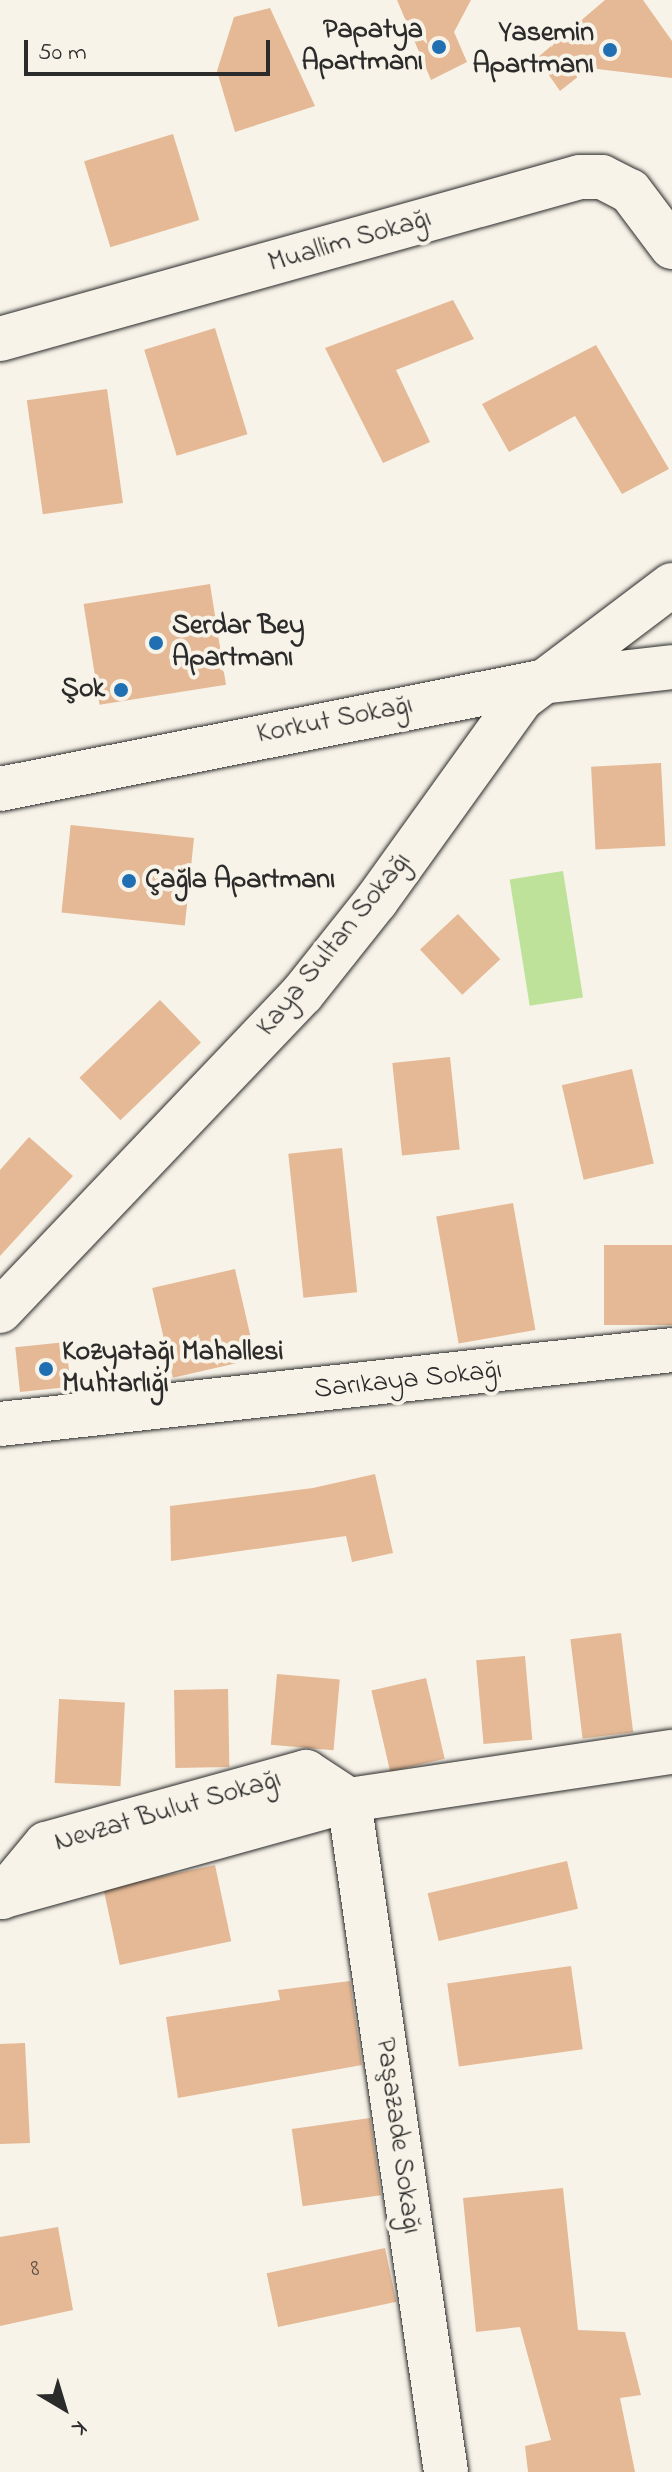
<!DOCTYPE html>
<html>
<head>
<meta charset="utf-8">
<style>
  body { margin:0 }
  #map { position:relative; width:672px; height:2472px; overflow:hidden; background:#f7f3e8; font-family:"Indie Flower",sans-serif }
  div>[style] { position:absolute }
  .green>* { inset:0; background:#bfe29b; transform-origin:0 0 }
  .building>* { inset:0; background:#e5b995; transform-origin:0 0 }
  .roads { filter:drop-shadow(0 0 2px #2b2b2b) drop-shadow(0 0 2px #2b2b2b) }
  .minor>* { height:44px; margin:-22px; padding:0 22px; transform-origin:22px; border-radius:22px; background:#f7f3e8 }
  .dots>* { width:22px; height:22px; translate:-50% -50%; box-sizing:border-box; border:4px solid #f7f3e8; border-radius:50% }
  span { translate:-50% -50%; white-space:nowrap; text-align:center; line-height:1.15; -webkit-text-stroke:8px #f7f3e8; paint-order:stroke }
  .number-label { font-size:24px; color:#5a4e46 }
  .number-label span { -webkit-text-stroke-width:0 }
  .poi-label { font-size:28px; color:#2b2b2b; font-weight:700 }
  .right { translate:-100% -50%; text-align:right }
  .left { translate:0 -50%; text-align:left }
  .street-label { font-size:28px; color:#2b2b2b }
  .north { position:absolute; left:24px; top:2368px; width:80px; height:80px; -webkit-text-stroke:6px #f7f3e8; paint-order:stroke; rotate:142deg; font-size:22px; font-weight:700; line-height:32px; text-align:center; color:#2b2b2b }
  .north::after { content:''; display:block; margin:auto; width:28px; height:36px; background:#2b2b2b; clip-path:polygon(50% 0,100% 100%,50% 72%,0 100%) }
  .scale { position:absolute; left:24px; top:40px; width:246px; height:36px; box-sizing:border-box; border:4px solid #2b2b2b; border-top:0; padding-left:10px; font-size:24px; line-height:28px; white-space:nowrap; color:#2b2b2b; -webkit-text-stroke:6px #f7f3e8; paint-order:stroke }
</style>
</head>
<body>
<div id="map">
  <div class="green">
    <i style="left:563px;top:871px;width:128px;height:54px;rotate:81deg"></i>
  </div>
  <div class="building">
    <i style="clip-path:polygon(397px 0,471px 0,454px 32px,467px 62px,431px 80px)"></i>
    <i style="clip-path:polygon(605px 0,643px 0,672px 41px,672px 78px,589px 68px,560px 91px,537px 58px)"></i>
    <i style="clip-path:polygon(270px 8px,315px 106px,235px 132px,217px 71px,234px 17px)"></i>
    <i style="left:173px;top:134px;width:90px;height:93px;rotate:73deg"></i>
    <i style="clip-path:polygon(453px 300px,474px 339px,396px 370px,430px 442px,383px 463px,325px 348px)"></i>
    <i style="left:215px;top:328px;width:111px;height:74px;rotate:73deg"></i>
    <i style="clip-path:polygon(596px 345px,669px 469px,622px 494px,575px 416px,509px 452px,482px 404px)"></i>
    <i style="left:107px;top:389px;width:115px;height:81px;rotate:82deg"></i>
    <i style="left:210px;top:584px;width:102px;height:128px;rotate:81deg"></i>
    <i style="left:661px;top:763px;width:83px;height:70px;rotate:87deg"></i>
    <i style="left:194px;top:838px;width:88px;height:124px;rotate:96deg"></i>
    <i style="left:458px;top:914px;width:62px;height:52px;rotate:47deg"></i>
    <i style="left:160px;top:1000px;width:59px;height:112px;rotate:46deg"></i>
    <i style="left:450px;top:1057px;width:93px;height:58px;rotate:84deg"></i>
    <i style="left:632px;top:1069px;width:97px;height:72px;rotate:77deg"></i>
    <i style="clip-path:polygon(29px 1137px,73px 1176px,0 1256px,0 1170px)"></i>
    <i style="left:342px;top:1148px;width:145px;height:54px;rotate:84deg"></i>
    <i style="left:513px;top:1203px;width:129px;height:78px;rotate:80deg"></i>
    <i style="left:672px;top:1245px;width:80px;height:68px;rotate:90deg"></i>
    <i style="left:235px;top:1269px;width:92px;height:85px;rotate:77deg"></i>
    <i style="left:66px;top:1342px;width:45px;height:51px;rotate:84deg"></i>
    <i style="clip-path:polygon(375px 1474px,393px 1553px,352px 1562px,346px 1536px,171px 1561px,170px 1506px,313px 1488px)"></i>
    <i style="left:621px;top:1633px;width:100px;height:51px;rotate:83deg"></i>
    <i style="left:525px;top:1656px;width:84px;height:49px;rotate:85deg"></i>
    <i style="left:277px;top:1674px;width:63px;height:71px;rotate:5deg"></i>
    <i style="left:426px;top:1678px;width:83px;height:56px;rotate:77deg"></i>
    <i style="left:228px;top:1689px;width:78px;height:54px;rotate:89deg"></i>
    <i style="left:59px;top:1699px;width:66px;height:84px;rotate:3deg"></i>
    <i style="left:567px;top:1861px;width:49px;height:143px;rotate:77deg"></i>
    <i style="left:215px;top:1865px;width:78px;height:114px;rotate:78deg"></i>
    <i style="left:571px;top:1966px;width:84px;height:125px;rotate:82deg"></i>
    <i style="clip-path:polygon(350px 1981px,362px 2065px,178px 2098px,166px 2017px,280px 2000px,278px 1990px)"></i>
    <i style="clip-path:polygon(25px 2043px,30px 2143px,0 2144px,0 2044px)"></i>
    <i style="left:370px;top:2118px;width:78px;height:79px;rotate:82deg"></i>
    <i style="clip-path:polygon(563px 2188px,578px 2330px,625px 2332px,641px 2395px,620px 2398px,635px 2472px,528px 2472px,525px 2446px,551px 2440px,520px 2327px,476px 2332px,463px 2198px)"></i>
    <i style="clip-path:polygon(58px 2227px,73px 2310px,0 2326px,0 2237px)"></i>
    <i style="left:385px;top:2248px;width:55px;height:121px;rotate:78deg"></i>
  </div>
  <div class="roads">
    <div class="minor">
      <i style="left:0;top:339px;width:602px;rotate:-15.61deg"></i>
      <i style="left:580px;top:177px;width:22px"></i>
      <i style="left:602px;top:177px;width:31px;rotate:27deg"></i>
      <i style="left:630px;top:191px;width:70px;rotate:53.1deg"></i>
      <i style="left:0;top:789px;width:551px;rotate:-11.19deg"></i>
      <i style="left:541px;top:682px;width:132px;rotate:-6.5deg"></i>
      <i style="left:0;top:1311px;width:438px;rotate:-46.4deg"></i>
      <i style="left:302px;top:994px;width:119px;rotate:-51.5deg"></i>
      <i style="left:376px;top:901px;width:249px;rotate:-54.3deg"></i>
      <i style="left:521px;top:699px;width:189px;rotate:-37.1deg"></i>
      <i style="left:0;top:1424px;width:676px;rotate:-6.28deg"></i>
      <i style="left:0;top:1897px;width:362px;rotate:-15.5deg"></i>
      <i style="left:349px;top:1800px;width:327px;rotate:-8.5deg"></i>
      <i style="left:2px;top:1897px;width:69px;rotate:-50.3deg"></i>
      <i style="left:46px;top:1844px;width:270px;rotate:-15.5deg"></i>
      <i style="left:306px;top:1772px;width:51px;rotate:33.1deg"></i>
      <i style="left:349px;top:1800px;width:679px;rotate:81.79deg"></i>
    </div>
  </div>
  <div class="dots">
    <i style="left:439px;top:47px;background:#1f6fb2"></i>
    <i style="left:610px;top:50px;background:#1f6fb2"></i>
    <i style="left:156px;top:643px;background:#1f6fb2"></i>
    <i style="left:121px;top:690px;background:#1f6fb2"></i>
    <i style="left:129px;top:881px;background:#1f6fb2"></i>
    <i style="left:46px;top:1369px;background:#1f6fb2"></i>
  </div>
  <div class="number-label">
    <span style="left:35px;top:2270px">8</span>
  </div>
  <div class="poi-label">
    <span class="right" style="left:423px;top:47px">Papatya<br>Apartmanı</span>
    <span class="right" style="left:594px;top:50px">Yasemin<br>Apartmanı</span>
    <span class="left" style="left:172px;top:643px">Serdar Bey<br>Apartmanı</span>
    <span class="right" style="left:105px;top:690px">Şok</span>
    <span class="left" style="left:145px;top:881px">Çağla Apartmanı</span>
    <span class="left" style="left:62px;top:1369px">Kozyatağı Mahallesi<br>Muhtarlığı</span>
  </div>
  <div class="street-label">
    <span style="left:350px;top:242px;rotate:-16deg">Muallim Sokağı</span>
    <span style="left:335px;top:721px;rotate:-11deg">Korkut Sokağı</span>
    <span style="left:335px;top:945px;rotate:-51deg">Kaya Sultan Sokağı</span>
    <span style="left:408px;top:1381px;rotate:-6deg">Sarıkaya Sokağı</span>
    <span style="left:168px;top:1812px;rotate:-16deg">Nevzat Bulut Sokağı</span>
    <span style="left:397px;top:2136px;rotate:82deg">Paşazade Sokağı</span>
  </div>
  <div class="north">K</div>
  <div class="scale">50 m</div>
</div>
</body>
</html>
